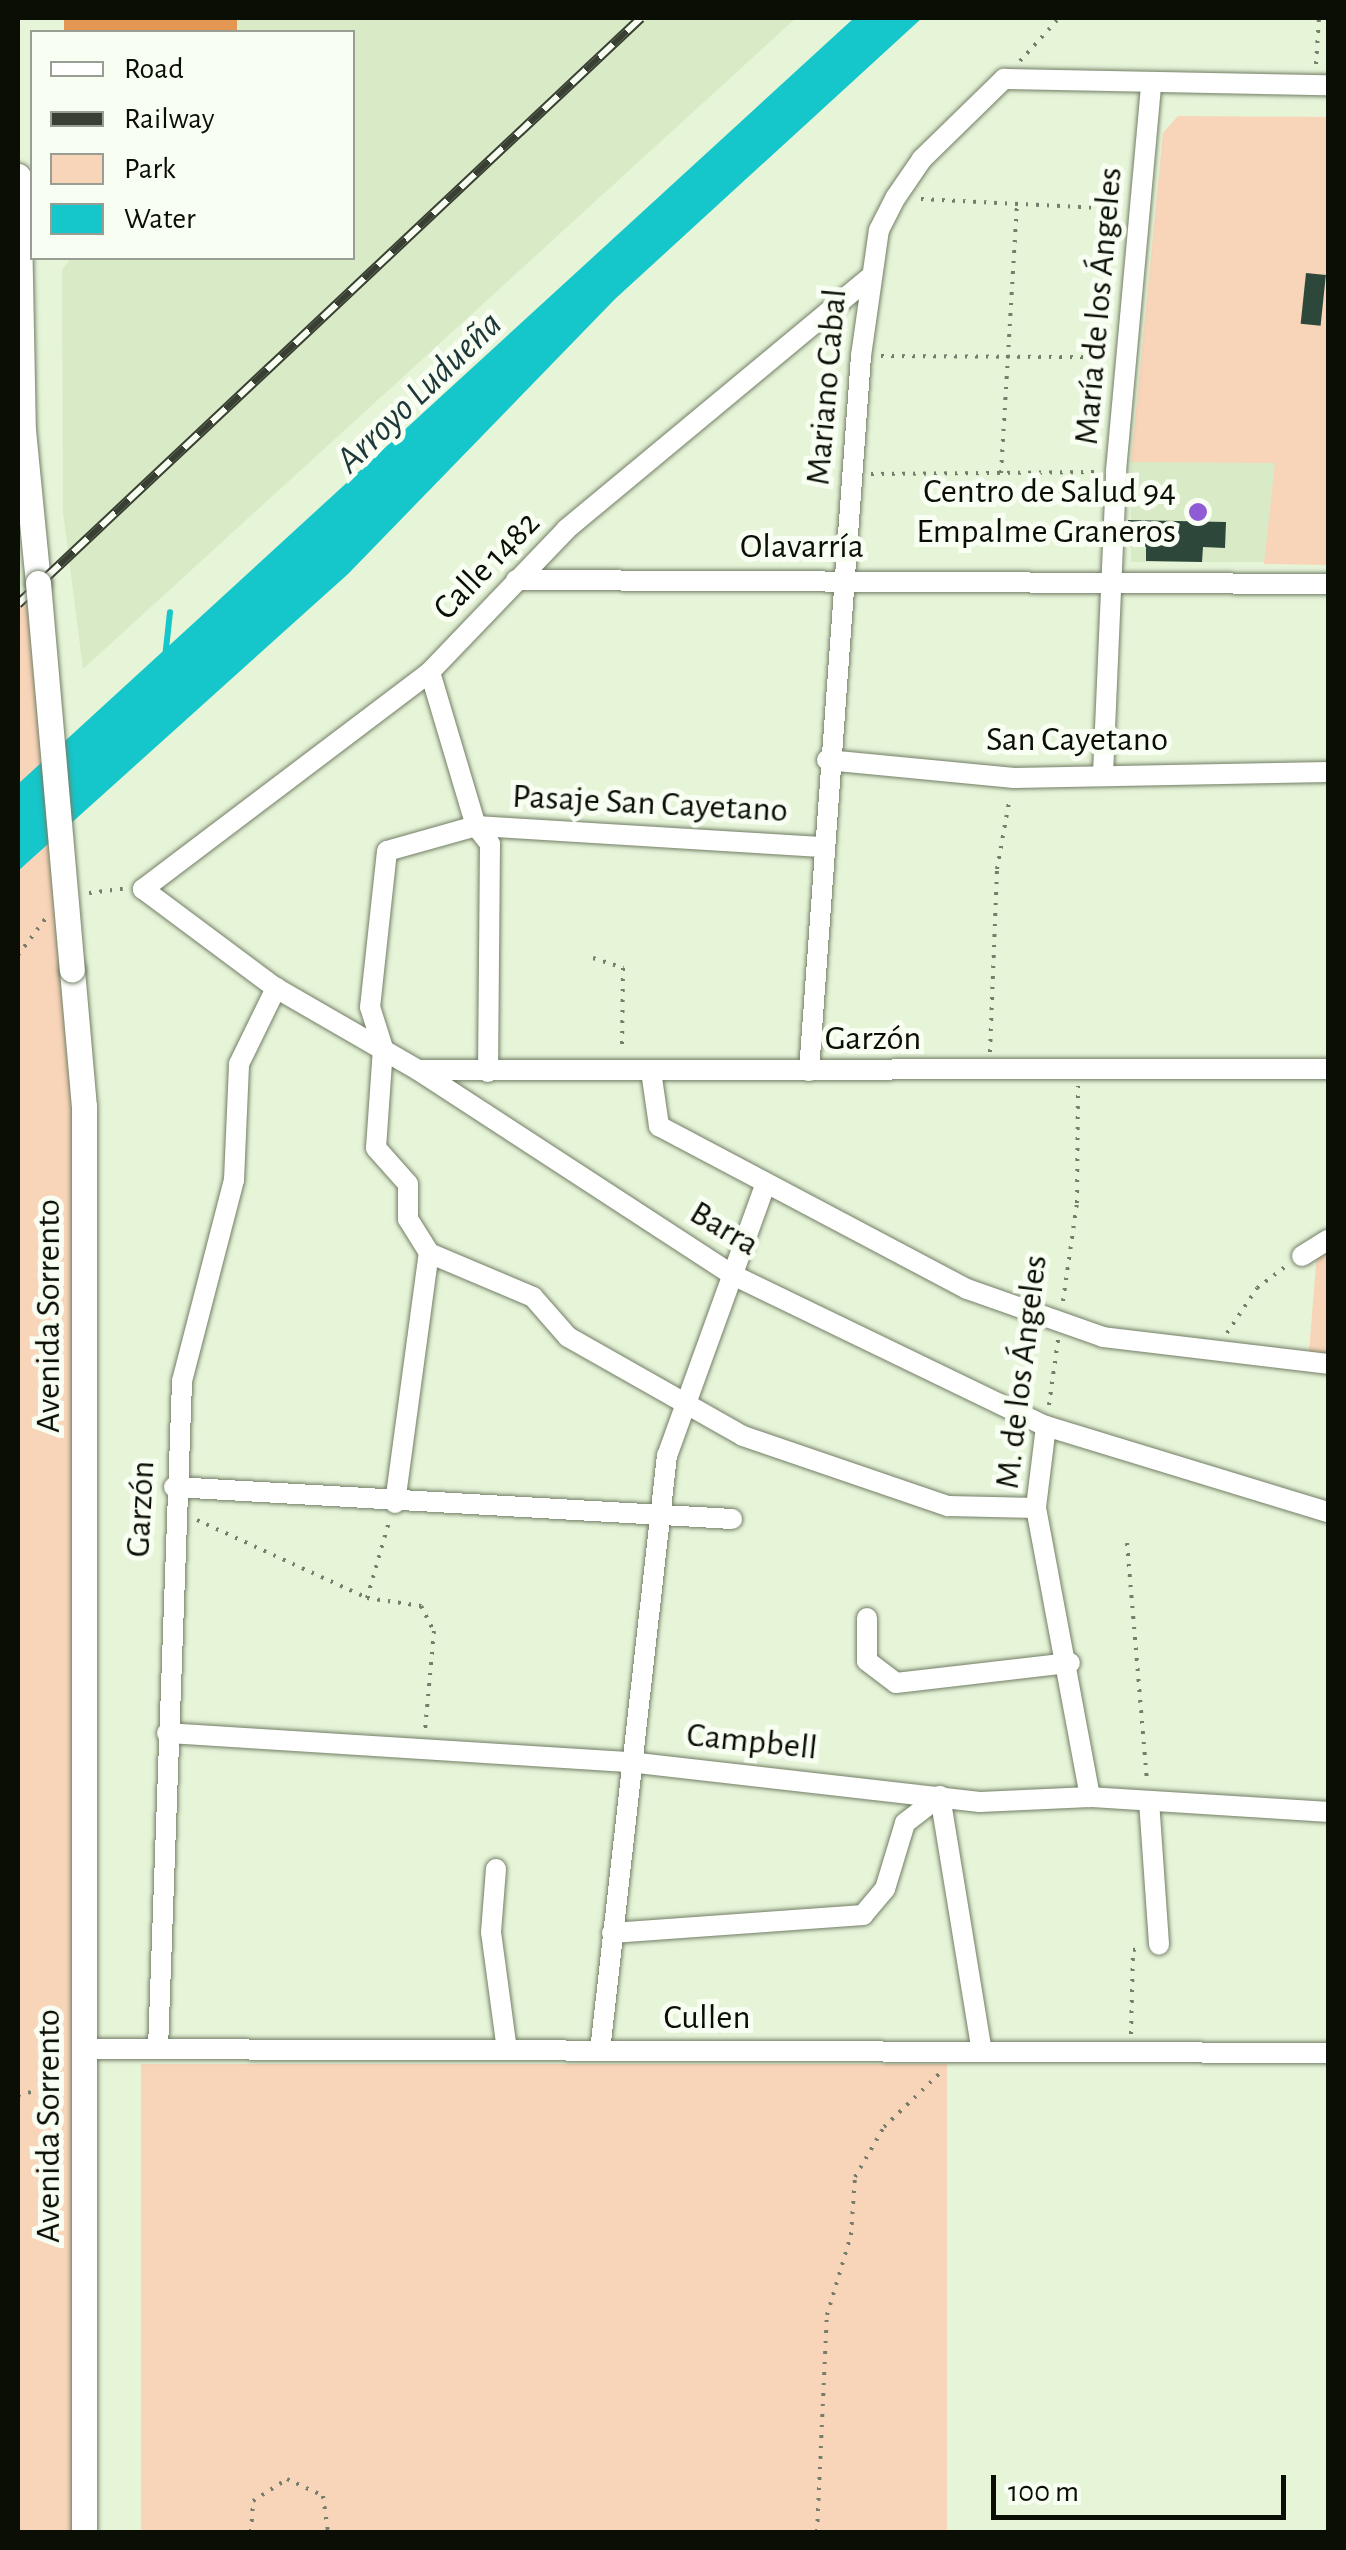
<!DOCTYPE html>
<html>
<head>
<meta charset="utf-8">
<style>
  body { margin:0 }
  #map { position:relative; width:1346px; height:2550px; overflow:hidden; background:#e6f4d8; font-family:"Alegreya Sans",sans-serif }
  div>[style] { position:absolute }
  .built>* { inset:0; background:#d9eac6; transform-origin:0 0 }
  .green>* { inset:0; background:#f8d4b8; transform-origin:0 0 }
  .forest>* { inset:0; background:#e49653; transform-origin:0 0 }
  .water>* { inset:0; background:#15c6ca }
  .stream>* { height:6px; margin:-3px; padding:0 3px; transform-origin:3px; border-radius:3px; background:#15c6ca }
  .building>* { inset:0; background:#2d483b; transform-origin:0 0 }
  .path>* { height:4px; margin-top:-2px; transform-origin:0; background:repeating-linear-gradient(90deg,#757e6c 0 2.5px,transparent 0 10.5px) }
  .roads { filter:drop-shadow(0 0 2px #727e65) drop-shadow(0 0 2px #727e65) }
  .minor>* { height:20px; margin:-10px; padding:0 10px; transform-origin:10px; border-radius:10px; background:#fff }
  .major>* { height:25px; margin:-12.5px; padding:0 12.5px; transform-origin:12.5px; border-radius:12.5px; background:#fff }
  .rail>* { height:10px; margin-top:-5px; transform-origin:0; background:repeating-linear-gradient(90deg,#f9fef3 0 19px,#393f32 0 38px); box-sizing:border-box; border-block:2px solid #393f32 }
  .bridges { filter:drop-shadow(0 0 2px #727e65) drop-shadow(0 0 2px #727e65) }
  .major-bridge>* { height:25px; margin:-12.5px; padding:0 12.5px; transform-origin:12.5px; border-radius:12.5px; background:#fff }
  .dots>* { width:28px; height:28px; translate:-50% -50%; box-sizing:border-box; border:5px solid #f9fef3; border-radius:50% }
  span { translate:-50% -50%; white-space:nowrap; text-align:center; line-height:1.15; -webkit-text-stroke:10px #f9fef3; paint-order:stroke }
  .street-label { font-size:35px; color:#0a0e05 }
  .poi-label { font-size:35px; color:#0a0e05 }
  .right { translate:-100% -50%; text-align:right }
  .water-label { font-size:38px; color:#1e3738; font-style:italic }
  .frame { position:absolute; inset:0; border:20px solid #0a0e05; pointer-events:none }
  .legend { position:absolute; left:30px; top:30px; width:325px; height:230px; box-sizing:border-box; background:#f9fef3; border:2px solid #999e94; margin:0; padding:12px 18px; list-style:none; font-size:30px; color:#0a0e05 }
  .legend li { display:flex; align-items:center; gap:20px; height:50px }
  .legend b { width:50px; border:2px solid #999e94 }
  .scale { position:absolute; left:991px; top:2475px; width:295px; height:45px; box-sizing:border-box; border:5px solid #0a0e05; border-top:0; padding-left:12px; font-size:30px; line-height:35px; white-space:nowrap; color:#0a0e05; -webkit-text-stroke:8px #f9fef3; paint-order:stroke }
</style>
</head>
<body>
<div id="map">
  <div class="built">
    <i style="clip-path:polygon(237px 18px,796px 18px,83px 669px,63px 512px,62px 270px,71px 258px,352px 258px,352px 32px,226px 32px)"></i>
    <i style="left:1131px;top:462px;width:144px;height:100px"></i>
  </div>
  <div class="green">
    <i style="clip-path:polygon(1178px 116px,1328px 117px,1328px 565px,1264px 564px,1275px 463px,1131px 462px,1163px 133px)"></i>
    <i style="clip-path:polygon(38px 583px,84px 1106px,84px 2532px,18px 2532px,18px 604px)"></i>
    <i style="clip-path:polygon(1328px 1250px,1328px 1355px,1309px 1352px,1317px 1253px)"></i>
    <i style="left:141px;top:2064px;width:806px;height:468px"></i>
  </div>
  <div class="forest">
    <i style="left:64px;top:18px;width:173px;height:14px"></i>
  </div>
  <div class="water">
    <i style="clip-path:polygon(854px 18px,922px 18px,615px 299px,348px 574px,18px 871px,18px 784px)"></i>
  </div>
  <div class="stream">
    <i style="left:165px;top:658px;width:46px;rotate:-83.8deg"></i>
  </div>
  <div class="building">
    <i style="left:1306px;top:273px;width:20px;height:51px;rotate:6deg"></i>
    <i style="clip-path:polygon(1128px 520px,1226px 522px,1225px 548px,1203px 547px,1202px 562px,1146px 561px,1146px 547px,1127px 546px)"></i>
  </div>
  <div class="path">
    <i style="left:1020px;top:61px;width:58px;rotate:-47.8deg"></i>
    <i style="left:1316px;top:64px;width:46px;rotate:-86.3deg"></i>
    <i style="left:921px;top:199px;width:200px;rotate:2.9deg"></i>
    <i style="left:881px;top:356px;width:225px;rotate:0.3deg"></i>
    <i style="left:1001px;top:473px;width:269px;rotate:-86.6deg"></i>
    <i style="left:871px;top:474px;width:225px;rotate:-0.5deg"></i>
    <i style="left:89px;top:893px;width:34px;rotate:-7deg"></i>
    <i style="left:18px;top:955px;width:46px;rotate:-52.9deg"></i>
    <i style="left:593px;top:958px;width:32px;rotate:18deg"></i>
    <i style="left:623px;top:968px;width:83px;rotate:90.7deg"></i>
    <i style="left:990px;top:1052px;width:183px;rotate:-87.8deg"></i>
    <i style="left:997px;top:869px;width:73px;rotate:-79.8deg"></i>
    <i style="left:1063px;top:1301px;width:99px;rotate:-81.9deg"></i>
    <i style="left:1077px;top:1203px;width:117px;rotate:-89.5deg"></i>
    <i style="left:1227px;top:1333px;width:54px;rotate:-56.3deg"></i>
    <i style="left:1257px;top:1288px;width:35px;rotate:-37deg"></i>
    <i style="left:1049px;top:1405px;width:66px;rotate:-82.1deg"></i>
    <i style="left:197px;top:1520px;width:187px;rotate:24.6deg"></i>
    <i style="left:367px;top:1598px;width:79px;rotate:-73.9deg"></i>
    <i style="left:1127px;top:1543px;width:239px;rotate:85.2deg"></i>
    <i style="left:367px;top:1598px;width:55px;rotate:8.4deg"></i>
    <i style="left:421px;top:1606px;width:28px;rotate:63deg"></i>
    <i style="left:434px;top:1631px;width:98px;rotate:95.2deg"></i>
    <i style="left:18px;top:1984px;width:101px;rotate:90deg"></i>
    <i style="left:1131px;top:2034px;width:84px;rotate:-88.6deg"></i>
    <i style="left:1133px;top:1950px;width:6px;rotate:-9deg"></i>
    <i style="left:18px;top:2095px;width:45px;rotate:-12.8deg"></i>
    <i style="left:251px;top:2532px;width:31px;rotate:-86deg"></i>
    <i style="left:253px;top:2501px;width:40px;rotate:-32.9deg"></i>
    <i style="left:287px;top:2479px;width:40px;rotate:25deg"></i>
    <i style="left:323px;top:2496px;width:36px;rotate:82deg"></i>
    <i style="left:817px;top:2532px;width:217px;rotate:-87.4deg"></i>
    <i style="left:827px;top:2315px;width:84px;rotate:-73.3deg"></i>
    <i style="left:851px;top:2235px;width:58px;rotate:-86.1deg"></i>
    <i style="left:855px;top:2177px;width:58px;rotate:-59.9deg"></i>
    <i style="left:884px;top:2127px;width:78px;rotate:-44deg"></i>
  </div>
  <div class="roads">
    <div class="minor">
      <i style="left:869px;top:278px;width:394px;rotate:140.3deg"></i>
      <i style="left:566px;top:530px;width:197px;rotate:133.8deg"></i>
      <i style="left:430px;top:672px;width:360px;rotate:142.9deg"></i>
      <i style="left:143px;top:889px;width:166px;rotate:36.7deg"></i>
      <i style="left:276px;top:988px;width:164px;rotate:30deg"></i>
      <i style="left:418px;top:1070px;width:374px;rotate:33.1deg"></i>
      <i style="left:731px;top:1274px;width:350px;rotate:25.8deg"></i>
      <i style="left:1046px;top:1426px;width:295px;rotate:17deg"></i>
      <i style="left:516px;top:580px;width:812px;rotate:0.28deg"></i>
      <i style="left:430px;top:672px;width:161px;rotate:73.4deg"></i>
      <i style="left:476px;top:826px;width:23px;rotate:52deg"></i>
      <i style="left:490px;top:844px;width:228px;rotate:90.5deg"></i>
      <i style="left:827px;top:760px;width:188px;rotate:5.5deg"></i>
      <i style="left:1014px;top:778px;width:314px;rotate:-1.1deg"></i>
      <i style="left:1103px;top:774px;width:303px;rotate:-87.5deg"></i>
      <i style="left:1116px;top:471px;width:389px;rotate:-84.8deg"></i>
      <i style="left:821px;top:847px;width:346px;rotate:-176.5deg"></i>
      <i style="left:476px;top:826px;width:92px;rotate:164.3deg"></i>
      <i style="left:387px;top:851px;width:157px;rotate:96.2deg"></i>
      <i style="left:370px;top:1007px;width:43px;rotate:72.4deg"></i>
      <i style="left:383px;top:1048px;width:100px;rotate:94deg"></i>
      <i style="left:376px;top:1148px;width:48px;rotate:48.4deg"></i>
      <i style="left:408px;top:1184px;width:35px;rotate:90deg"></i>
      <i style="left:408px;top:1219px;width:40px;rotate:58deg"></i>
      <i style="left:429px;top:1253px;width:113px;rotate:22.9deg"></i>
      <i style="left:533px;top:1297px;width:53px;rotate:48.8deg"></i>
      <i style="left:568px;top:1337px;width:201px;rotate:29.5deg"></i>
      <i style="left:743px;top:1436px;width:217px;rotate:18.9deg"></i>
      <i style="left:948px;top:1506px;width:88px;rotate:1.3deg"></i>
      <i style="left:421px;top:1070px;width:907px;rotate:-0.06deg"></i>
      <i style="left:651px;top:1071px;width:56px;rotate:81.7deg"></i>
      <i style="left:659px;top:1126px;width:348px;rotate:27.9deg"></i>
      <i style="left:967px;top:1289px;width:144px;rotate:19.4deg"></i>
      <i style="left:1103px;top:1337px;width:227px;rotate:6.8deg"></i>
      <i style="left:809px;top:1071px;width:717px;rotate:-85.84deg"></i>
      <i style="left:861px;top:356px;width:127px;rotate:-81.9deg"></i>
      <i style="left:879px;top:230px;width:37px;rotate:-63deg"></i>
      <i style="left:896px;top:197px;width:46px;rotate:-55.6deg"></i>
      <i style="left:922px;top:159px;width:115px;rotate:-44.3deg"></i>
      <i style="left:1004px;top:79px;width:324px;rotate:1.1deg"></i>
      <i style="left:1302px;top:1256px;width:31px;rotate:-32deg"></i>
      <i style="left:1046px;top:1426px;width:83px;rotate:97deg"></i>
      <i style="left:1036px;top:1508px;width:294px;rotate:79.4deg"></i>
      <i style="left:174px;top:1487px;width:559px;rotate:3.28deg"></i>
      <i style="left:395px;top:1503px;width:252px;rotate:-82.3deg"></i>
      <i style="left:867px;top:1618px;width:43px;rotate:90deg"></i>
      <i style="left:867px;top:1661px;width:36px;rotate:37deg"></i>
      <i style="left:896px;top:1683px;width:175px;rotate:-6.6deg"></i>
      <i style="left:167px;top:1733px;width:463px;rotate:3.6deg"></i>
      <i style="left:629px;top:1762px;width:353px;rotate:6.5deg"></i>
      <i style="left:980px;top:1802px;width:110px;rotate:-2.6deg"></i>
      <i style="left:1090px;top:1797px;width:238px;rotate:3.6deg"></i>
      <i style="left:940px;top:1796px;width:259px;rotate:80.7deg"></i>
      <i style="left:1149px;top:1801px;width:144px;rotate:86deg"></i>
      <i style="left:496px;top:1869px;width:63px;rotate:94.5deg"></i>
      <i style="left:491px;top:1932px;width:119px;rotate:82.3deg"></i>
      <i style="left:612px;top:1933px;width:252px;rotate:-4.1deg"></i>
      <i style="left:863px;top:1915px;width:34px;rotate:-50deg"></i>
      <i style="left:885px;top:1889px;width:69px;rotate:-73.1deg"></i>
      <i style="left:905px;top:1823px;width:44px;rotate:-37.6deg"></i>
      <i style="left:85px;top:2049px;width:1243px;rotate:0.18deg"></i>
      <i style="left:158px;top:2049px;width:668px;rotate:-87.94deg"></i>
      <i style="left:182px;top:1381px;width:208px;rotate:-75.5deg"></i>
      <i style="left:234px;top:1180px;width:116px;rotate:-87.5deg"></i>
      <i style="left:239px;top:1064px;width:85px;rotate:-64deg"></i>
      <i style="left:600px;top:2051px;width:599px;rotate:-83.58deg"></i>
      <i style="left:667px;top:1456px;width:288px;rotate:-70.1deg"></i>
    </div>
    <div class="major">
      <i style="left:18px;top:176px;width:254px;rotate:88.9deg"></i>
      <i style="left:23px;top:430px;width:154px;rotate:84.4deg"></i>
      <i style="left:72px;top:970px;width:137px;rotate:85deg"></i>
      <i style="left:84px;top:1106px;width:1426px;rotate:90deg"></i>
    </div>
  </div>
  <div class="rail">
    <i style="left:18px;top:604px;width:855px;rotate:-43.25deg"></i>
  </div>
  <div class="bridges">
    <div class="major-bridge">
      <i style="left:38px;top:583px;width:388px;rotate:85deg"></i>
    </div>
  </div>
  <div class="dots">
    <i style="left:1198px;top:512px;background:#905cd5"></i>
  </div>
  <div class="street-label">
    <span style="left:1099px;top:306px;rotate:-85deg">María de los Ángeles</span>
    <span style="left:827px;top:387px;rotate:-85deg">Mariano Cabal</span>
    <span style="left:802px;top:547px">Olavarría</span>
    <span style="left:487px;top:566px;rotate:-46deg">Calle 1482</span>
    <span style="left:1077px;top:740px">San Cayetano</span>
    <span style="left:650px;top:804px;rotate:3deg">Pasaje San Cayetano</span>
    <span style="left:873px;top:1039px">Garzón</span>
    <span style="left:724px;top:1229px;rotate:31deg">Barra</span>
    <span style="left:49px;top:1316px;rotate:-90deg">Avenida Sorrento</span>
    <span style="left:1022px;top:1372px;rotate:-83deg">M. de los Ángeles</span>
    <span style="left:141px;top:1509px;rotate:-87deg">Garzón</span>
    <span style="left:752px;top:1742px;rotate:6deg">Campbell</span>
    <span style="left:707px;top:2018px">Cullen</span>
    <span style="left:49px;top:2126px;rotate:-90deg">Avenida Sorrento</span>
  </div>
  <div class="poi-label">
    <span class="right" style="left:1176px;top:512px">Centro de Salud 94<br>Empalme Graneros</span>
  </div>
  <div class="water-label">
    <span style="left:420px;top:393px;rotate:-44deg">Arroyo Ludueña</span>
  </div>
  <div class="frame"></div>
  <ul class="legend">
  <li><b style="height:12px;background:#fff"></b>Road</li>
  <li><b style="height:12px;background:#393f32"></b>Railway</li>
  <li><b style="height:28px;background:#f8d4b8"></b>Park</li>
  <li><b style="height:28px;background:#15c6ca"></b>Water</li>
  </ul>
  <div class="scale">100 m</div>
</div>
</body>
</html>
